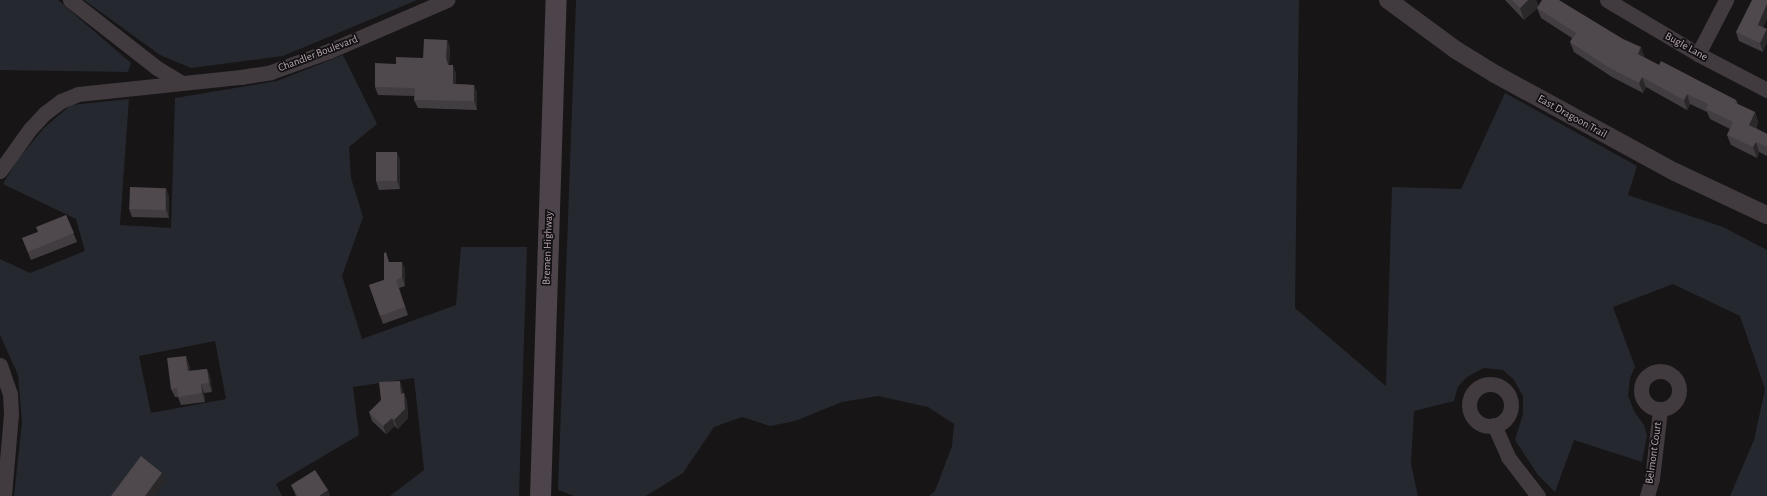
<!DOCTYPE html>
<html>
<head>
<meta charset="utf-8">
<style>
  body { margin:0 }
  #map { position:relative; width:1767px; height:496px; overflow:hidden; background:#171516; font-family:"Alegreya Sans",sans-serif }
  div>[style] { position:absolute }
  .green>* { inset:0; background:#25282f }
  .minor>* { height:15px; margin:-7.5px; padding:0 7.5px; transform-origin:7.5px; border-radius:7.5px; background:#413a3f }
  .minor>.ring { margin:-7.5px; padding:0; box-sizing:content-box; background:none; border:15px solid #413a3f; border-radius:50% }
  .tertiary>* { height:18px; margin:-9px; padding:0 9px; transform-origin:9px; border-radius:9px; background:#413a3f }
  .secondary>* { height:21px; margin:-10.5px; padding:0 10.5px; transform-origin:10.5px; border-radius:10.5px; background:#4c444a }
  .wall>* { inset:0; background:#423d41 }
  .shaded-wall>* { inset:0; background:#2b282a }
  .building>* { inset:0; background:#4f484d; transform-origin:0 0 }
  span { translate:-50% -50%; white-space:nowrap; text-align:center; line-height:1.15; -webkit-text-stroke:3.5px #121011; paint-order:stroke }
  .street-label { font-size:11px; color:#b8a6b5 }
</style>
</head>
<body>
<div id="map">
  <div class="green">
    <i style="clip-path:polygon(0 0,58px 0,131px 63px,128px 72px,0 70px)"></i>
    <i style="clip-path:polygon(84px 0,417px 0,283px 56px,191px 68px,160px 55px)"></i>
    <i style="clip-path:polygon(576px 0,1299px 0,1295px 308px,1386px 386px,1392px 187px,1461px 189px,1505px 93px,1637px 166px,1628px 195px,1723px 227px,1767px 250px,1767px 496px,1730px 496px,1754px 440px,1765px 389px,1740px 316px,1673px 284px,1613px 307px,1635px 367px,1630px 378px,1628px 395px,1634px 411px,1644px 425px,1647px 436px,1642px 462px,1574px 440px,1555px 492px,1538px 475px,1515px 440px,1523px 414px,1523px 396px,1514px 380px,1503px 370px,1484px 368px,1467px 377px,1458px 386px,1454px 401px,1414px 411px,1411px 464px,1418px 496px,929px 496px,935px 491px,952px 446px,954px 424px,928px 407px,878px 396px,842px 402px,795px 421px,770px 426px,742px 417px,714px 427px,683px 473px,646px 496px,574px 496px,558px 490px)"></i>
    <i style="clip-path:polygon(evenodd,343px 55px,377px 124px,349px 147px,351px 178px,363px 217px,342px 276px,362px 339px,456px 305px,461px 247px,527px 247px,519px 496px,390px 496px,424px 470px,414px 378px,353px 387px,359px 435px,276px 484px,282px 496px,14px 496px,22px 422px,18px 375px,0 335px,0 259px,30px 273px,85px 251px,76px 219px,3px 184px,18px 159px,44px 128px,71px 105px,129px 99px,120px 225px,171px 228px,175px 98px,277px 81px,343px 55px,215px 341px,226px 399px,151px 413px,139px 356px,215px 341px)"></i>
  </div>
  <div class="minor">
    <i style="left:70px;top:0;width:110px;rotate:38deg"></i>
    <i style="left:157px;top:68px;width:29px;rotate:31deg"></i>
    <i style="left:1607px;top:0;width:106px;rotate:30.7deg"></i>
    <i style="left:1698px;top:54px;width:78px;rotate:27.6deg"></i>
    <i style="left:1698px;top:54px;width:61px;rotate:-62.6deg"></i>
    <i style="left:0;top:171px;width:52px;rotate:-54.5deg"></i>
    <i style="left:30px;top:129px;width:22px;rotate:-47deg"></i>
    <i style="left:45px;top:113px;width:20px;rotate:-37deg"></i>
    <i style="left:61px;top:101px;width:18px;rotate:-22deg"></i>
    <i style="left:78px;top:94px;width:164px;rotate:-6deg"></i>
    <i style="left:241px;top:77px;width:30px;rotate:-9deg"></i>
    <i style="left:271px;top:72px;width:62px;rotate:-19.9deg"></i>
    <i style="left:329px;top:51px;width:129px;rotate:-23.4deg"></i>
    <i style="left:0;top:365px;width:31px;rotate:71deg"></i>
    <i style="left:10px;top:394px;width:20px;rotate:87deg"></i>
    <i style="left:11px;top:414px;width:82px;rotate:94.9deg"></i>
    <i class="ring" style="left:1641px;top:371px;width:23px;height:23px"></i>
    <i class="ring" style="left:1469px;top:384px;width:27px;height:27px"></i>
    <i style="left:1494px;top:425px;width:35px;rotate:66deg"></i>
    <i style="left:1508px;top:457px;width:49px;rotate:52.4deg"></i>
    <i style="left:1647px;top:496px;width:18px;rotate:-74deg"></i>
    <i style="left:1652px;top:479px;width:69px;rotate:-83.4deg"></i>
  </div>
  <div class="tertiary">
    <i style="left:1388px;top:0;width:84px;rotate:36.3deg"></i>
    <i style="left:1456px;top:50px;width:46px;rotate:31.6deg"></i>
    <i style="left:1495px;top:74px;width:205px;rotate:28.6deg"></i>
    <i style="left:1675px;top:172px;width:102px;rotate:25.1deg"></i>
  </div>
  <div class="secondary">
    <i style="left:540px;top:496px;width:496px;rotate:-88.2deg"></i>
  </div>
  <div class="wall">
    <i style="clip-path:polygon(1505px 0,1536px 0,1538px 6px,1659px 65px,1736px 100px,1738px 104px,1755px 112px,1758px 122px,1756px 128px,1767px 134px,1767px 156px,1759px 152px,1757px 158px,1731px 145px,1727px 135px,1730px 129px,1710px 119px,1707px 112px,1690px 104px,1687px 110px,1646px 87px,1643px 93px,1612px 77px,1574px 52px,1570px 42px,1572px 38px,1541px 18px,1537px 8px,1524px 20px)"></i>
    <i style="clip-path:polygon(1763px 27px,1763px 52px,1739px 41px,1736px 32px)"></i>
    <i style="clip-path:polygon(447px 40px,450px 48px,449px 65px,456px 74px,456px 84px,474px 85px,477px 93px,477px 110px,418px 108px,414px 100px,415px 96px,378px 95px,375px 87px,396px 64px,423px 58px)"></i>
    <i style="clip-path:polygon(400px 160px,400px 189px,379px 190px,376px 181px)"></i>
    <i style="clip-path:polygon(169px 196px,169px 218px,132px 217px,129px 209px)"></i>
    <i style="clip-path:polygon(66px 215px,77px 242px,31px 260px,22px 238px,38px 232px)"></i>
    <i style="clip-path:polygon(389px 262px,402px 262px,405px 270px,405px 286px,399px 288px,408px 315px,383px 324px,369px 285px,384px 280px)"></i>
    <i style="clip-path:polygon(189px 364px,190px 371px,207px 369px,210px 377px,212px 392px,204px 393px,205px 402px,181px 405px,178px 397px,175px 397px,171px 389px)"></i>
    <i style="clip-path:polygon(403px 389px,403px 393px,404px 393px,407px 402px,408px 418px,398px 429px,395px 426px,386px 434px,372px 421px,369px 412px)"></i>
    <i style="clip-path:polygon(291px 485px,328px 490px,330px 496px,296px 496px)"></i>
  </div>
  <div class="shaded-wall">
    <i style="clip-path:polygon(1528px 0,1536px 0,1539px 7px,1524px 20px,1520px 8px)"></i>
    <i style="clip-path:polygon(1767px 4px,1767px 19px,1761px 33px,1758px 25px)"></i>
    <i style="clip-path:polygon(1767px 29px,1767px 43px,1763px 52px,1760px 43px)"></i>
    <i style="clip-path:polygon(447px 40px,450px 48px,449px 67px,451px 73px,446px 58px)"></i>
    <i style="clip-path:polygon(1641px 47px,1645px 58px,1638px 54px)"></i>
    <i style="clip-path:polygon(453px 65px,456px 74px,456px 93px,453px 84px)"></i>
    <i style="clip-path:polygon(1642px 77px,1646px 87px,1643px 93px,1639px 83px)"></i>
    <i style="clip-path:polygon(474px 85px,477px 93px,477px 110px,474px 101px)"></i>
    <i style="clip-path:polygon(1687px 94px,1690px 104px,1687px 110px,1684px 100px)"></i>
    <i style="clip-path:polygon(1755px 112px,1758px 122px,1752px 135px,1749px 125px)"></i>
    <i style="clip-path:polygon(1756px 142px,1759px 152px,1757px 158px,1753px 147px)"></i>
    <i style="clip-path:polygon(397px 152px,400px 160px,400px 189px,397px 181px)"></i>
    <i style="clip-path:polygon(166px 188px,169px 196px,169px 218px,166px 210px)"></i>
    <i style="clip-path:polygon(402px 262px,405px 270px,405px 286px,402px 277px)"></i>
    <i style="clip-path:polygon(186px 356px,189px 364px,191px 380px,188px 371px)"></i>
    <i style="clip-path:polygon(207px 369px,210px 377px,212px 392px,209px 383px)"></i>
    <i style="clip-path:polygon(400px 381px,403px 389px,404px 402px,401px 394px)"></i>
    <i style="clip-path:polygon(201px 384px,204px 393px,205px 402px,202px 393px)"></i>
    <i style="clip-path:polygon(404px 393px,407px 402px,408px 418px,398px 429px,394px 420px)"></i>
    <i style="clip-path:polygon(392px 418px,395px 426px,386px 434px,383px 426px)"></i>
    <i style="clip-path:polygon(162px 473px,165px 481px,154px 496px,145px 496px)"></i>
    <i style="clip-path:polygon(328px 490px,330px 496px,319px 496px)"></i>
  </div>
  <div class="building">
    <i style="clip-path:polygon(1512px 0,1528px 0,1520px 8px)"></i>
    <i style="clip-path:polygon(1542px 0,1559px 0,1623px 39px,1641px 47px,1638px 54px,1659px 65px,1661px 61px,1736px 100px,1735px 103px,1755px 112px,1749px 125px,1767px 134px,1767px 147px,1756px 142px,1753px 147px,1727px 135px,1733px 122px,1706px 109px,1708px 104px,1687px 94px,1684px 100px,1642px 77px,1639px 83px,1608px 67px,1570px 42px,1576px 33px,1537px 8px)"></i>
    <i style="clip-path:polygon(1752px 0,1767px 0,1767px 4px,1758px 25px,1767px 29px,1760px 43px,1736px 32px)"></i>
    <i style="clip-path:polygon(424px 39px,447px 40px,446px 58px,448px 65px,453px 65px,453px 84px,474px 85px,474px 101px,414px 100px,415px 88px,375px 87px,375px 63px,396px 64px,396px 57px,423px 58px)"></i>
    <i style="left:376px;top:152px;width:21px;height:29px"></i>
    <i style="left:130px;top:187px;width:36px;height:22px;rotate:2deg"></i>
    <i style="clip-path:polygon(66px 215px,74px 233px,28px 252px,22px 238px,38px 232px,36px 227px)"></i>
    <i style="clip-path:polygon(386px 252px,389px 262px,402px 262px,402px 277px,396px 280px,405px 307px,380px 316px,369px 285px,384px 280px,384px 253px)"></i>
    <i style="clip-path:polygon(186px 356px,188px 371px,207px 369px,209px 383px,201px 384px,202px 393px,178px 397px,177px 388px,171px 389px,167px 358px)"></i>
    <i style="clip-path:polygon(400px 381px,401px 394px,404px 393px,405px 409px,394px 420px,392px 418px,383px 426px,369px 412px,381px 400px,379px 382px)"></i>
    <i style="clip-path:polygon(141px 456px,162px 473px,145px 496px,111px 496px)"></i>
    <i style="clip-path:polygon(315px 470px,328px 490px,319px 496px,298px 496px,291px 485px)"></i>
  </div>
  <div class="street-label">
    <span style="left:1686px;top:47px;rotate:29deg">Bugle Lane</span>
    <span style="left:318px;top:54px;rotate:-21deg">Chandler Boulevard</span>
    <span style="left:1572px;top:117px;rotate:29deg">East Dragoon Trail</span>
    <span style="left:548px;top:248px;rotate:-88deg">Bremen Highway</span>
    <span style="left:1654px;top:453px;rotate:-82deg">Belmont Court</span>
  </div>
</div>
</body>
</html>
